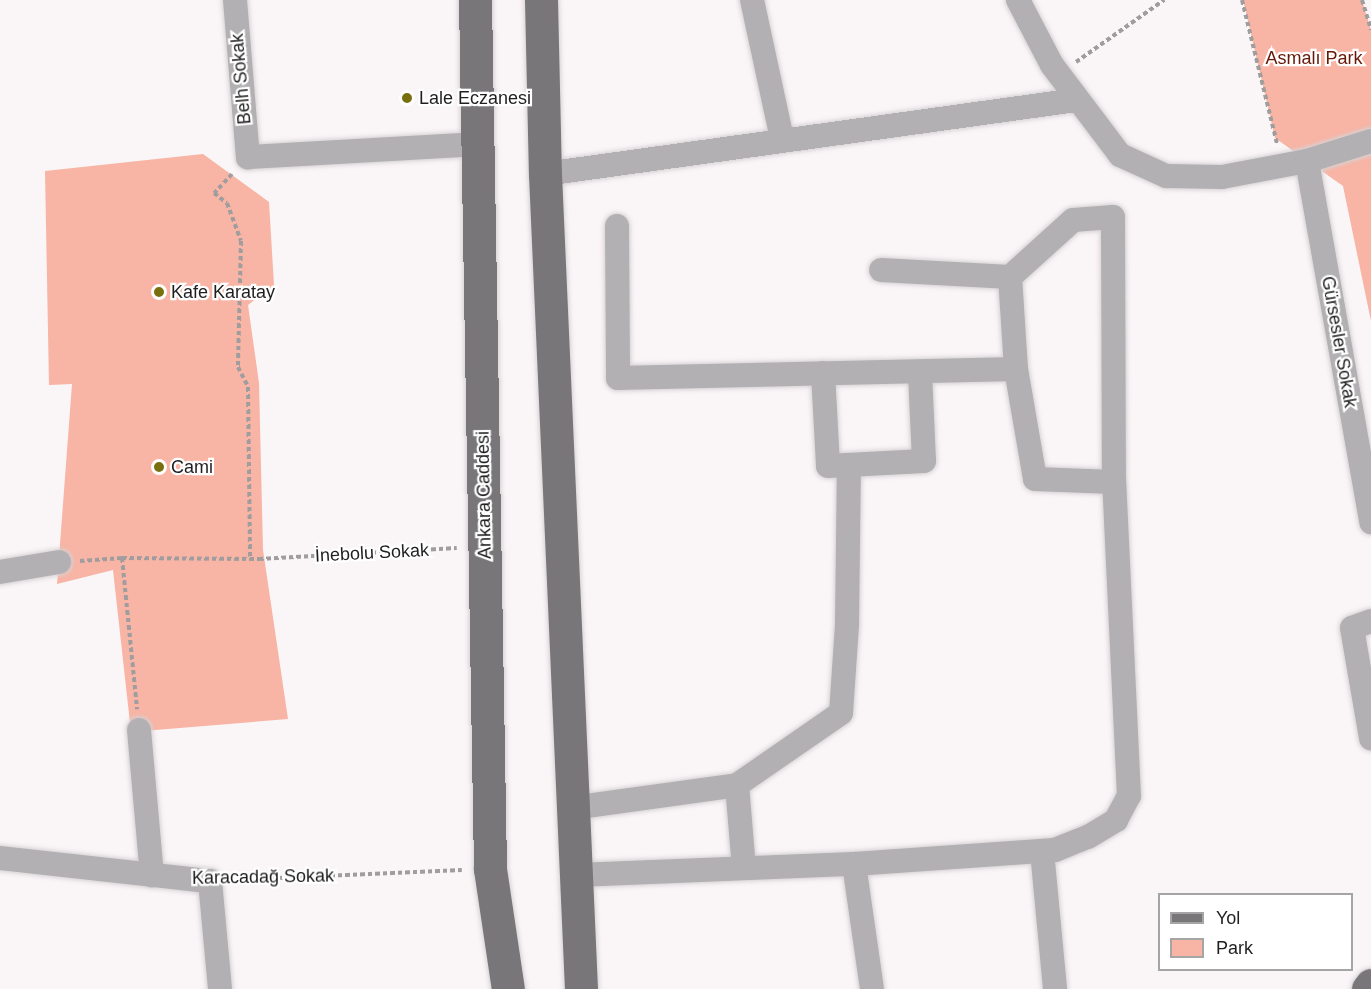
<!DOCTYPE html>
<html>
<head>
<meta charset="utf-8">
<style>
  body { margin:0 }
  #map { position:relative; width:1371px; height:989px; overflow:hidden; background:#faf5f7; font-family:Arial,sans-serif }
  div>[style] { position:absolute }
  .green>* { inset:0; background:#f8b4a4 }
  .path>* { height:4px; margin-top:-2px; transform-origin:0; background:repeating-linear-gradient(90deg,#a09d9f 0 4.5px,transparent 0 7.5px) }
  .roads { filter:drop-shadow(0 0 2px #d7d3d5) drop-shadow(0 0 2px #d7d3d5) }
  .street>* { height:24px; margin:-12px; padding:0 12px; transform-origin:12px; border-radius:12px; background:#b2b0b2 }
  .primary>* { height:33px; margin:-16.5px; padding:0 16.5px; transform-origin:16.5px; border-radius:16.5px; background:#787679 }
  .dots>* { width:16px; height:16px; translate:-50% -50%; box-sizing:border-box; border:3px solid #fff; border-radius:50% }
  span { translate:-50% -50%; white-space:nowrap; text-align:center; line-height:1.15; -webkit-text-stroke:4.5px #fff; paint-order:stroke }
  .park-label { font-size:18px; color:#671908 }
  .street-label { font-size:18px; color:#201f20 }
  .poi-label { font-size:18px; color:#201f20 }
  .left { translate:0 -50%; text-align:left }
  .legend { position:absolute; left:1158px; top:893px; width:195px; height:78px; box-sizing:border-box; background:#fff; border:2px solid #a6a5a6; margin:0; padding:8px 10px; list-style:none; font-size:18px; color:#201f20 }
  .legend li { display:flex; align-items:center; gap:12px; height:30px }
  .legend b { width:30px; border:2px solid #a6a5a6 }
</style>
</head>
<body>
<div id="map">
  <div class="green">
    <i style="clip-path:polygon(1243px 0,1362px 0,1371px 30px,1371px 321px,1343px 186px,1275px 138px)"></i>
    <i style="clip-path:polygon(203px 154px,269px 202px,274px 285px,248px 305px,259px 383px,263px 550px,288px 719px,131px 732px,113px 570px,57px 584px,72px 384px,49px 385px,45px 171px)"></i>
  </div>
  <div class="path">
    <i style="left:1242px;top:0;width:148px;rotate:76.3deg"></i>
    <i style="left:1362px;top:0;width:31px;rotate:73deg"></i>
    <i style="left:1076px;top:62px;width:108px;rotate:-35.2deg"></i>
    <i style="left:232px;top:174px;width:26px;rotate:133deg"></i>
    <i style="left:214px;top:193px;width:16px;rotate:38deg"></i>
    <i style="left:227px;top:203px;width:40px;rotate:69.8deg"></i>
    <i style="left:241px;top:241px;width:126px;rotate:91.4deg"></i>
    <i style="left:238px;top:367px;width:22px;rotate:63deg"></i>
    <i style="left:248px;top:387px;width:172px;rotate:89.3deg"></i>
    <i style="left:122px;top:558px;width:137px;rotate:0.4deg"></i>
    <i style="left:259px;top:559px;width:198px;rotate:-3.2deg"></i>
    <i style="left:80px;top:561px;width:42px;rotate:-4.1deg"></i>
    <i style="left:122px;top:558px;width:152px;rotate:84.3deg"></i>
    <i style="left:233px;top:880px;width:229px;rotate:-2.5deg"></i>
  </div>
  <div class="roads">
    <div class="street">
      <i style="left:235px;top:0;width:158px;rotate:85.3deg"></i>
      <i style="left:248px;top:157px;width:229px;rotate:-3.2deg"></i>
      <i style="left:752px;top:0;width:142px;rotate:77.8deg"></i>
      <i style="left:1018px;top:0;width:73px;rotate:62.4deg"></i>
      <i style="left:1052px;top:65px;width:113px;rotate:52.9deg"></i>
      <i style="left:1120px;top:155px;width:51px;rotate:24.5deg"></i>
      <i style="left:1166px;top:176px;width:56px;rotate:1deg"></i>
      <i style="left:1222px;top:177px;width:86px;rotate:-10.7deg"></i>
      <i style="left:1307px;top:161px;width:67px;rotate:-17.4deg"></i>
      <i style="left:1307px;top:161px;width:367px;rotate:79.9deg"></i>
      <i style="left:545px;top:174px;width:536px;rotate:-7.93deg"></i>
      <i style="left:617px;top:226px;width:152px;rotate:89.6deg"></i>
      <i style="left:618px;top:378px;width:398px;rotate:-1.3deg"></i>
      <i style="left:1016px;top:369px;width:92px;rotate:-93.7deg"></i>
      <i style="left:1010px;top:277px;width:129px;rotate:-176.9deg"></i>
      <i style="left:1010px;top:277px;width:85px;rotate:-42.1deg"></i>
      <i style="left:1073px;top:220px;width:40px;rotate:-4.3deg"></i>
      <i style="left:1113px;top:217px;width:265px;rotate:89.8deg"></i>
      <i style="left:823px;top:373px;width:93px;rotate:86.9deg"></i>
      <i style="left:828px;top:466px;width:96px;rotate:-3deg"></i>
      <i style="left:924px;top:461px;width:89px;rotate:-92.6deg"></i>
      <i style="left:0;top:572px;width:60px;rotate:-9.6deg"></i>
      <i style="left:1371px;top:621px;width:20px;rotate:160deg"></i>
      <i style="left:1352px;top:628px;width:112px;rotate:80.2deg"></i>
      <i style="left:139px;top:730px;width:146px;rotate:84.9deg"></i>
      <i style="left:737px;top:785px;width:83px;rotate:85.2deg"></i>
      <i style="left:572px;top:808px;width:167px;rotate:-7.9deg"></i>
      <i style="left:737px;top:785px;width:126px;rotate:-34.7deg"></i>
      <i style="left:841px;top:713px;width:89px;rotate:-86.1deg"></i>
      <i style="left:847px;top:624px;width:159px;rotate:-89.3deg"></i>
      <i style="left:1042px;top:851px;width:139px;rotate:84.6deg"></i>
      <i style="left:0;top:858px;width:211px;rotate:6.3deg"></i>
      <i style="left:210px;top:881px;width:108px;rotate:84.7deg"></i>
      <i style="left:854px;top:864px;width:126px;rotate:81.8deg"></i>
      <i style="left:577px;top:875px;width:277px;rotate:-2.3deg"></i>
      <i style="left:854px;top:864px;width:201px;rotate:-4deg"></i>
      <i style="left:1055px;top:850px;width:35px;rotate:-22deg"></i>
      <i style="left:1088px;top:837px;width:33px;rotate:-31deg"></i>
      <i style="left:1116px;top:820px;width:27px;rotate:-62deg"></i>
      <i style="left:1129px;top:796px;width:314px;rotate:-92.7deg"></i>
      <i style="left:1114px;top:482px;width:79px;rotate:-177.8deg"></i>
      <i style="left:1035px;top:479px;width:112px;rotate:-99.8deg"></i>
    </div>
    <div class="primary">
      <i style="left:475px;top:0;width:869px;rotate:89.01deg"></i>
      <i style="left:490px;top:869px;width:121px;rotate:81.5deg"></i>
      <i style="left:541px;top:0;width:174px;rotate:88.7deg"></i>
      <i style="left:545px;top:174px;width:816px;rotate:87.47deg"></i>
      <i style="left:1368px;top:989px;width:5px;rotate:-53deg"></i>
    </div>
  </div>
  <div class="dots">
    <i style="left:407px;top:98px;background:#786f0e"></i>
    <i style="left:159px;top:292px;background:#786f0e"></i>
    <i style="left:159px;top:467px;background:#786f0e"></i>
  </div>
  <div class="park-label">
    <span style="left:1314px;top:58px">Asmalı Park</span>
  </div>
  <div class="street-label">
    <span style="left:241px;top:79px;rotate:-95deg">Belh Sokak</span>
    <span style="left:1339px;top:342px;rotate:80deg">Gürsesler Sokak</span>
    <span style="left:484px;top:495px;rotate:-91deg">Ankara Caddesi</span>
    <span style="left:372px;top:553px;rotate:-3deg">İnebolu Sokak</span>
    <span style="left:263px;top:877px;rotate:-1deg">Karacadağ Sokak</span>
  </div>
  <div class="poi-label">
    <span class="left" style="left:419px;top:98px">Lale Eczanesi</span>
    <span class="left" style="left:171px;top:292px">Kafe Karatay</span>
    <span class="left" style="left:171px;top:467px">Cami</span>
  </div>
  <ul class="legend">
  <li><b style="height:8px;background:#787679"></b>Yol</li>
  <li><b style="height:16px;background:#f8b4a4"></b>Park</li>
  </ul>
</div>
</body>
</html>
